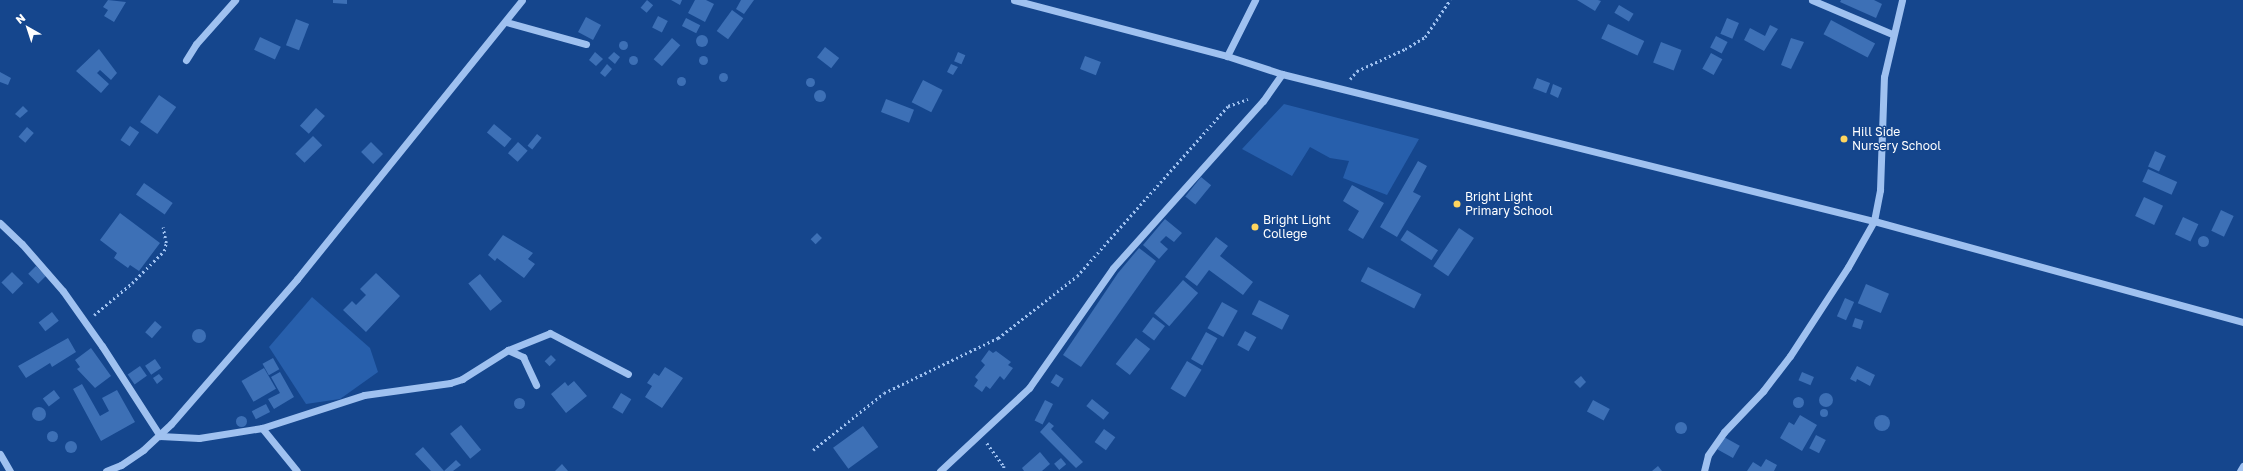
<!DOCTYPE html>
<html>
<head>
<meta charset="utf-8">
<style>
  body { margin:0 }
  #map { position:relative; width:2243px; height:471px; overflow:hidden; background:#15468d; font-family:"Golos Text",sans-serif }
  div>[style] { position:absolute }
  .green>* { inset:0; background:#275fac }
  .building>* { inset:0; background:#3d70b6; transform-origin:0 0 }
  .round { border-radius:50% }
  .path>* { height:2.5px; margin-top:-1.25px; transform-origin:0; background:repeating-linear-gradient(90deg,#9fc1f0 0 2px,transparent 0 5px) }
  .minor>* { height:7px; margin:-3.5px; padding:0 3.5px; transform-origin:3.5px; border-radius:3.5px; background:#9fc1f0 }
  .dots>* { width:11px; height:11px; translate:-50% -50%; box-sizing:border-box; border:2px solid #15468d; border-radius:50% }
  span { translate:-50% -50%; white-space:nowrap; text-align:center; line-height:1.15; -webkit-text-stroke:3px #15468d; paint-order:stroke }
  .poi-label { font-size:12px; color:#fff }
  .left { translate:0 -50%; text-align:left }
  .north { position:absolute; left:8px; top:8px; width:40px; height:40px; -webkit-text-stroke:3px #15468d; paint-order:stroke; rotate:321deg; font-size:11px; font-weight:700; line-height:16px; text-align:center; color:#fff }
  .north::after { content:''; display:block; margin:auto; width:14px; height:18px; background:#fff; clip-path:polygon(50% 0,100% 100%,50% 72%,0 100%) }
</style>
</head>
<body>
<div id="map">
  <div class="green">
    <i style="clip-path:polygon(1284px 104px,1419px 139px,1387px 195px,1343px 178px,1349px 161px,1330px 158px,1310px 147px,1292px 176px,1242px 149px)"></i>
    <i style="clip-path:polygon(312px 297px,370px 348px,378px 372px,340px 399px,306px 404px,269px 347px)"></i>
  </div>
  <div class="building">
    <i style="clip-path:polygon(108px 0,126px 2px,114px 22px,104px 16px,108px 10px,103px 7px)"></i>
    <i style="clip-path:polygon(333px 0,347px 0,347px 4px,333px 3px)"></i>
    <i style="left:647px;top:0;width:8px;height:10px;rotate:40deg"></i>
    <i style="clip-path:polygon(671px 0,682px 0,680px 5px)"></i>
    <i style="clip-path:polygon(695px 0,706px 0,714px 4px,705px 22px,688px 13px)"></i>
    <i style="clip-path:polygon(741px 0,754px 0,744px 14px,736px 9px)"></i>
    <i style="clip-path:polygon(1577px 0,1598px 0,1601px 1px,1595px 11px)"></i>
    <i style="clip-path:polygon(1841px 0,1874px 0,1882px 4px,1876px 18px,1840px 2px)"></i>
    <i style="left:1619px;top:5px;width:17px;height:9px;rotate:31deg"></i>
    <i style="left:732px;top:10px;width:14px;height:26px;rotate:36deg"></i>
    <i style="left:658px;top:16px;width:11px;height:13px;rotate:27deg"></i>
    <i style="left:586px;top:17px;width:17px;height:17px;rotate:28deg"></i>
    <i style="left:686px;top:18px;width:16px;height:9px;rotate:27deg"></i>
    <i style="left:1727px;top:18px;width:13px;height:17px;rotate:23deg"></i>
    <i style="left:296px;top:19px;width:14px;height:28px;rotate:21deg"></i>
    <i style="left:1831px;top:20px;width:50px;height:16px;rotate:28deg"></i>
    <i style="left:1608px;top:24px;width:40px;height:16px;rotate:25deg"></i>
    <i style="clip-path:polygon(1770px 25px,1778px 29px,1764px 51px,1744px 40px,1750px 28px,1765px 36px)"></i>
    <i class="round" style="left:696px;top:35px;width:12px;height:12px"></i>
    <i style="left:1716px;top:36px;width:13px;height:13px;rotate:27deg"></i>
    <i style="left:260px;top:37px;width:23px;height:14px;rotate:25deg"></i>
    <i style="left:672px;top:38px;width:11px;height:28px;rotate:41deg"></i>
    <i style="clip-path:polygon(1791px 38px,1804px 42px,1791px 69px,1781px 65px)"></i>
    <i class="round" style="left:618.5px;top:40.5px;width:9px;height:9px"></i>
    <i style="left:1661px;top:42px;width:22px;height:22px;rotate:21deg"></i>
    <i style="left:825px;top:47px;width:18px;height:13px;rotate:38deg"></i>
    <i style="clip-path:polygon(99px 49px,117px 73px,111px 80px,100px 70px,97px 73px,109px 84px,101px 93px,76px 71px)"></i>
    <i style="clip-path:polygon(595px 52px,603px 59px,596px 66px,589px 60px)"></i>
    <i style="clip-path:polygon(614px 52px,620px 57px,615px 64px,608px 58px)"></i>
    <i style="left:958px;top:52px;width:8px;height:10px;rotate:23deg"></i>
    <i style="left:1711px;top:53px;width:13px;height:18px;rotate:29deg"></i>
    <i class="round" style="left:628.5px;top:55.5px;width:9px;height:9px"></i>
    <i class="round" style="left:698.5px;top:55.5px;width:9px;height:9px"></i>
    <i style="left:1085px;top:56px;width:17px;height:14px;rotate:21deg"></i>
    <i style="clip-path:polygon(607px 64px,612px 69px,605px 77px,600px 73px)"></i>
    <i style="clip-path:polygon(951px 64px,958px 67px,953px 75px,947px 72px)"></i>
    <i style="clip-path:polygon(0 72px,11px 78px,8px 85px,0 82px)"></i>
    <i class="round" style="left:718.5px;top:72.5px;width:9px;height:9px"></i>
    <i class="round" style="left:676.5px;top:76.5px;width:9px;height:9px"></i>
    <i class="round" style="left:805.5px;top:77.5px;width:9px;height:9px"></i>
    <i style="left:1537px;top:78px;width:14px;height:11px;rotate:21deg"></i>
    <i style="left:923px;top:80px;width:22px;height:25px;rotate:27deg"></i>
    <i style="clip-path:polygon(1553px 84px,1562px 88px,1558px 98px,1550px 94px)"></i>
    <i class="round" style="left:814px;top:90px;width:12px;height:12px"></i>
    <i style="left:159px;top:95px;width:21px;height:33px;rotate:35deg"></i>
    <i style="left:886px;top:99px;width:30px;height:14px;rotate:21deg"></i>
    <i style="clip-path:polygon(23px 106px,28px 111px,20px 118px,15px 114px)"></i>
    <i style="left:316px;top:108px;width:12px;height:24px;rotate:42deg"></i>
    <i style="left:494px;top:124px;width:23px;height:11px;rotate:40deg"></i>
    <i style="left:130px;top:126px;width:11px;height:17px;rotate:34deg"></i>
    <i style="left:27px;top:127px;width:9px;height:13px;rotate:41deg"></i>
    <i style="left:537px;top:134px;width:6px;height:15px;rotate:39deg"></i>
    <i style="left:313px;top:136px;width:13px;height:25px;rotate:45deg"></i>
    <i style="left:371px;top:142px;width:17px;height:14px;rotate:45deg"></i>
    <i style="left:518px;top:142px;width:13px;height:15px;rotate:42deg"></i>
    <i style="left:2155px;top:151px;width:12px;height:17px;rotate:24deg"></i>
    <i style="clip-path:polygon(1418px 161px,1427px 166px,1413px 192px,1421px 196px,1397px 237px,1380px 227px)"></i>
    <i style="left:2148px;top:169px;width:32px;height:14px;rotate:24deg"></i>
    <i style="left:1201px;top:177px;width:13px;height:25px;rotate:39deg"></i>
    <i style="left:144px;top:183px;width:35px;height:14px;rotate:35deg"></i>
    <i style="clip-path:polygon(1352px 185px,1384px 203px,1363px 239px,1348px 230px,1359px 211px,1343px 201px)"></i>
    <i style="left:2144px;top:197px;width:21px;height:21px;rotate:25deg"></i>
    <i style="left:2221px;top:210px;width:14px;height:23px;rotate:25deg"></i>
    <i style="clip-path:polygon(120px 213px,160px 243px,139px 271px,130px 265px,128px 268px,114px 258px,117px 253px,100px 240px)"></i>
    <i style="left:2183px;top:217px;width:17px;height:19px;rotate:25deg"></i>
    <i style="clip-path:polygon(1165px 219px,1182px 233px,1174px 242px,1166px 236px,1160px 242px,1168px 249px,1159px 259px,1143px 245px)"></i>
    <i style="left:1459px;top:228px;width:18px;height:46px;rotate:34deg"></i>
    <i style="left:1407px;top:230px;width:37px;height:12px;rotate:33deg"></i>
    <i style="left:817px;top:233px;width:7px;height:9px;rotate:45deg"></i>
    <i style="clip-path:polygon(503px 235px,533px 253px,528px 259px,535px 264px,524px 278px,497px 258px,495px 261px,488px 255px)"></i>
    <i class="round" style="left:2197.5px;top:235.5px;width:11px;height:11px"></i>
    <i style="clip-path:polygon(1216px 237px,1228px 246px,1220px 256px,1253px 282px,1243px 295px,1209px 270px,1197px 286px,1185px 277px)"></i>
    <i style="clip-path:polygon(1139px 248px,1156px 261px,1081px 367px,1063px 355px,1118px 273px)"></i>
    <i style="left:36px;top:266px;width:14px;height:11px;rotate:45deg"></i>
    <i style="left:1368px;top:267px;width:60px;height:16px;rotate:27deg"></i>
    <i style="left:12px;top:272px;width:16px;height:15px;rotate:45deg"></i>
    <i style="clip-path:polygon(376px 273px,400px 296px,366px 332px,343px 310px,352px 301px,356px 305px,366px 295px,360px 289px)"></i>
    <i style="left:480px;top:274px;width:35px;height:15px;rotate:51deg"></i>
    <i style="left:1183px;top:280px;width:20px;height:44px;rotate:41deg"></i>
    <i style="left:1866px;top:284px;width:25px;height:21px;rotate:23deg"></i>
    <i style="left:1845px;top:298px;width:10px;height:20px;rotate:24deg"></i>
    <i style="left:1259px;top:300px;width:34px;height:16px;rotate:27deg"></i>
    <i style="left:1222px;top:302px;width:18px;height:30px;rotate:29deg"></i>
    <i style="left:52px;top:312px;width:11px;height:17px;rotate:52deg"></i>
    <i style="left:1153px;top:317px;width:15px;height:18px;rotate:37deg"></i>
    <i style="left:1855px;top:318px;width:9px;height:9px;rotate:18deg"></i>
    <i style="left:155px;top:321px;width:9px;height:15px;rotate:41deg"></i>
    <i class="round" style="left:192px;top:329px;width:14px;height:14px"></i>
    <i style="left:1245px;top:331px;width:13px;height:16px;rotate:29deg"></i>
    <i style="left:1206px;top:332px;width:13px;height:31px;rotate:29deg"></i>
    <i style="clip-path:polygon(68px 338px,76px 352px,52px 367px,50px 363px,26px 378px,18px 366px)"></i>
    <i style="left:1136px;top:338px;width:18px;height:33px;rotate:38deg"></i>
    <i style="clip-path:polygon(91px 348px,111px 376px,95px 388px,77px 369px,80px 367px,75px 360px)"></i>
    <i style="clip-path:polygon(989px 350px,993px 353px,996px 351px,1011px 362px,1008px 365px,1013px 368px,1004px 380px,1000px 376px,990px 389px,986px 386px,982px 392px,974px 386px,978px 380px,975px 377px,985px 365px,981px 361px)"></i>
    <i style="left:551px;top:355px;width:7px;height:9px;rotate:45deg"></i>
    <i style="left:273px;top:358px;width:13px;height:12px;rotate:61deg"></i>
    <i style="left:155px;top:359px;width:11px;height:12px;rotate:56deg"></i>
    <i style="left:1187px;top:361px;width:17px;height:32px;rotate:31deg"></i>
    <i style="left:140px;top:366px;width:12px;height:15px;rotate:55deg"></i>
    <i style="clip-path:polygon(1857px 366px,1875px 375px,1870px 386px,1857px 379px,1856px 382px,1850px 379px)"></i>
    <i style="clip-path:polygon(665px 367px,683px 378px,662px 408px,645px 397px,652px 386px,647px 383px,654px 373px,659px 376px)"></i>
    <i style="left:264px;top:368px;width:24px;height:26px;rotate:60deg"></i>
    <i style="clip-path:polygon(280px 372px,294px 397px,274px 409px,268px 399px,280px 393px,271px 377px)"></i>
    <i style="left:1802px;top:372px;width:13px;height:9px;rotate:23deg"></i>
    <i style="clip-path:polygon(159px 374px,163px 379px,157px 384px,153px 378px)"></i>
    <i style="left:1056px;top:374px;width:9px;height:10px;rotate:32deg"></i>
    <i style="clip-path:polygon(1581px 376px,1586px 382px,1580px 388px,1574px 382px)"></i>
    <i style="clip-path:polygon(574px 381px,587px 396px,566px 413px,551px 394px,565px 382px,568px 386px)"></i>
    <i style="clip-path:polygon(82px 384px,100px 416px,109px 411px,102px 398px,117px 390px,135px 422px,101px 441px,73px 389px)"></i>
    <i style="left:54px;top:390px;width:10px;height:14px;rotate:53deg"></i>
    <i style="left:621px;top:393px;width:12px;height:17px;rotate:31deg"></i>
    <i class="round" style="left:1819px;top:393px;width:14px;height:14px"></i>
    <i class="round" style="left:1792.5px;top:396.5px;width:11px;height:11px"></i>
    <i class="round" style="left:513.5px;top:397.5px;width:11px;height:11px"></i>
    <i style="left:1092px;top:399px;width:22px;height:9px;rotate:39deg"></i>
    <i style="left:1045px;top:400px;width:9px;height:23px;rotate:27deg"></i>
    <i style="left:1593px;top:400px;width:19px;height:13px;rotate:28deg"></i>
    <i style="left:266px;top:404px;width:9px;height:16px;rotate:63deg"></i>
    <i class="round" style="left:32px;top:407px;width:14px;height:14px"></i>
    <i class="round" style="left:1820px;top:409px;width:8px;height:8px"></i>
    <i style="clip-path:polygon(1800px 415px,1817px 425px,1802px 451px,1780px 438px,1789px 422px,1794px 425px)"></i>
    <i class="round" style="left:1874px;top:415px;width:16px;height:16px"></i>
    <i class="round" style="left:235.5px;top:415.5px;width:11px;height:11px"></i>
    <i class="round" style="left:1675px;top:422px;width:12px;height:12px"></i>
    <i style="clip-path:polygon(1049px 422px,1054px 426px,1051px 429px,1083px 462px,1076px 468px,1040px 432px)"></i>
    <i style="left:461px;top:425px;width:32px;height:14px;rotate:51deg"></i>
    <i style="left:863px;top:426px;width:26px;height:37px;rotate:54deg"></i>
    <i style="left:1104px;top:429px;width:14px;height:16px;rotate:36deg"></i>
    <i class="round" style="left:46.5px;top:430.5px;width:11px;height:11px"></i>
    <i style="left:1816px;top:435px;width:11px;height:15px;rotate:27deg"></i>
    <i style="left:1724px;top:437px;width:18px;height:14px;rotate:29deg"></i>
    <i class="round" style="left:65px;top:441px;width:12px;height:12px"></i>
    <i style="clip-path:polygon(423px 447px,444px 471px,456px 460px,461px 465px,453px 471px,431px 471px,415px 454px)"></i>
    <i style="clip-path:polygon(1040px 452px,1050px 464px,1042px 471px,1024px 471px,1022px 468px)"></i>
    <i style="left:1061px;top:458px;width:8px;height:9px;rotate:50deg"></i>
    <i style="clip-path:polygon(1766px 459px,1777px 465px,1774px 471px,1747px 471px,1753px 462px,1761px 467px)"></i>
    <i style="clip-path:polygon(562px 464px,568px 471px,555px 471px)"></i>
    <i style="clip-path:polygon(1658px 466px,1662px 471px,1652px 471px)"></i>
  </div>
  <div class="path">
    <i style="left:1350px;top:79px;width:11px;rotate:-49deg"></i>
    <i style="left:1357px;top:71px;width:53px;rotate:-24.6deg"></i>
    <i style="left:1405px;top:49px;width:23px;rotate:-31deg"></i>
    <i style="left:1425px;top:37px;width:45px;rotate:-56deg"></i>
    <i style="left:94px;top:315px;width:50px;rotate:-40.1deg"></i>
    <i style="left:132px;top:283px;width:45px;rotate:-45deg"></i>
    <i style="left:164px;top:251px;width:8px;rotate:-76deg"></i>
    <i style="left:166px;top:243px;width:16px;rotate:-101deg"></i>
    <i style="left:987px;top:443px;width:29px;rotate:54deg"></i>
    <i style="left:1004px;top:466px;width:5px;rotate:90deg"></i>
    <i style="left:813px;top:450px;width:91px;rotate:-38.8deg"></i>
    <i style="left:884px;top:393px;width:127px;rotate:-25.8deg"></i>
    <i style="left:998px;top:338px;width:100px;rotate:-38.1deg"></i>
    <i style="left:1077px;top:276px;width:227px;rotate:-48.4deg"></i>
    <i style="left:1228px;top:106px;width:21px;rotate:-19deg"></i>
  </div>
  <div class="minor">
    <i style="left:1014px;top:0;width:220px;rotate:14.7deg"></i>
    <i style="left:1227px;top:56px;width:58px;rotate:18.1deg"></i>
    <i style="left:1282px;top:74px;width:610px;rotate:13.95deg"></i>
    <i style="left:1874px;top:221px;width:383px;rotate:15.3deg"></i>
    <i style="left:1812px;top:0;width:87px;rotate:23deg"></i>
    <i style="left:506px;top:22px;width:83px;rotate:15.4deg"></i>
    <i style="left:1227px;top:56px;width:63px;rotate:-63.4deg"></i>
    <i style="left:186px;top:60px;width:19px;rotate:-58deg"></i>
    <i style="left:196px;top:44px;width:59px;rotate:-48.4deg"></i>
    <i style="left:0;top:223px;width:30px;rotate:44deg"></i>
    <i style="left:22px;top:244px;width:62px;rotate:48.9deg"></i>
    <i style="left:63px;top:291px;width:67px;rotate:54.7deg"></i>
    <i style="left:102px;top:346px;width:107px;rotate:57.2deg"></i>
    <i style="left:160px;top:436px;width:39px;rotate:3deg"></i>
    <i style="left:199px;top:438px;width:64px;rotate:-9deg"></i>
    <i style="left:262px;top:428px;width:55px;rotate:50.9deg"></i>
    <i style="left:508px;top:350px;width:45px;rotate:-22deg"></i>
    <i style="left:550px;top:333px;width:88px;rotate:27.7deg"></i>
    <i style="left:262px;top:428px;width:107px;rotate:-17.9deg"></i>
    <i style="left:364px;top:395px;width:87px;rotate:-7.9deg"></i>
    <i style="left:450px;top:383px;width:13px;rotate:-18deg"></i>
    <i style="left:462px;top:379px;width:54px;rotate:-32.2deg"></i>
    <i style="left:508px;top:350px;width:17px;rotate:25deg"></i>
    <i style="left:523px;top:357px;width:31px;rotate:65deg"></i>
    <i style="left:0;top:454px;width:20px;rotate:60deg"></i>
    <i style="left:106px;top:471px;width:16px;rotate:-22deg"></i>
    <i style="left:121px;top:465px;width:27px;rotate:-34deg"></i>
    <i style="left:143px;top:450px;width:38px;rotate:-43deg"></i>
    <i style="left:171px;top:424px;width:192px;rotate:-49deg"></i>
    <i style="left:297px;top:279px;width:358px;rotate:-51.1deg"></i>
    <i style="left:940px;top:471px;width:122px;rotate:-43deg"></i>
    <i style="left:1029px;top:388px;width:146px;rotate:-55deg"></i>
    <i style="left:1113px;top:268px;width:224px;rotate:-48.1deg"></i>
    <i style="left:1263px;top:101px;width:33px;rotate:-55deg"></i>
    <i style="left:1704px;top:471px;width:16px;rotate:-76deg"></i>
    <i style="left:1708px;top:455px;width:28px;rotate:-55deg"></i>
    <i style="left:1724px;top:432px;width:57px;rotate:-46.4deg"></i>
    <i style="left:1763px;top:391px;width:44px;rotate:-52.4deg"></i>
    <i style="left:1790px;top:356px;width:106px;rotate:-56.9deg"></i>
    <i style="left:1848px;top:267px;width:53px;rotate:-60.5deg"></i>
    <i style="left:1874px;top:221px;width:32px;rotate:-79deg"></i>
    <i style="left:1880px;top:190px;width:113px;rotate:-88deg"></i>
    <i style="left:1884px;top:77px;width:79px;rotate:-76.8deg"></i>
    <i style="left:2240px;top:471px;width:6px;rotate:-59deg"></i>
  </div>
  <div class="dots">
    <i style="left:1844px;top:139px;background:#ffd55e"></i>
    <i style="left:1457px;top:204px;background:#ffd55e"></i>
    <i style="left:1255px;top:227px;background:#ffd55e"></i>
  </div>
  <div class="poi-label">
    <span class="left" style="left:1852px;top:139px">Hill Side<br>Nursery School</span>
    <span class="left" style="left:1465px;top:204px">Bright Light<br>Primary School</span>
    <span class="left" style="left:1263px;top:227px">Bright Light<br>College</span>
  </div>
  <div class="north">N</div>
</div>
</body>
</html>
